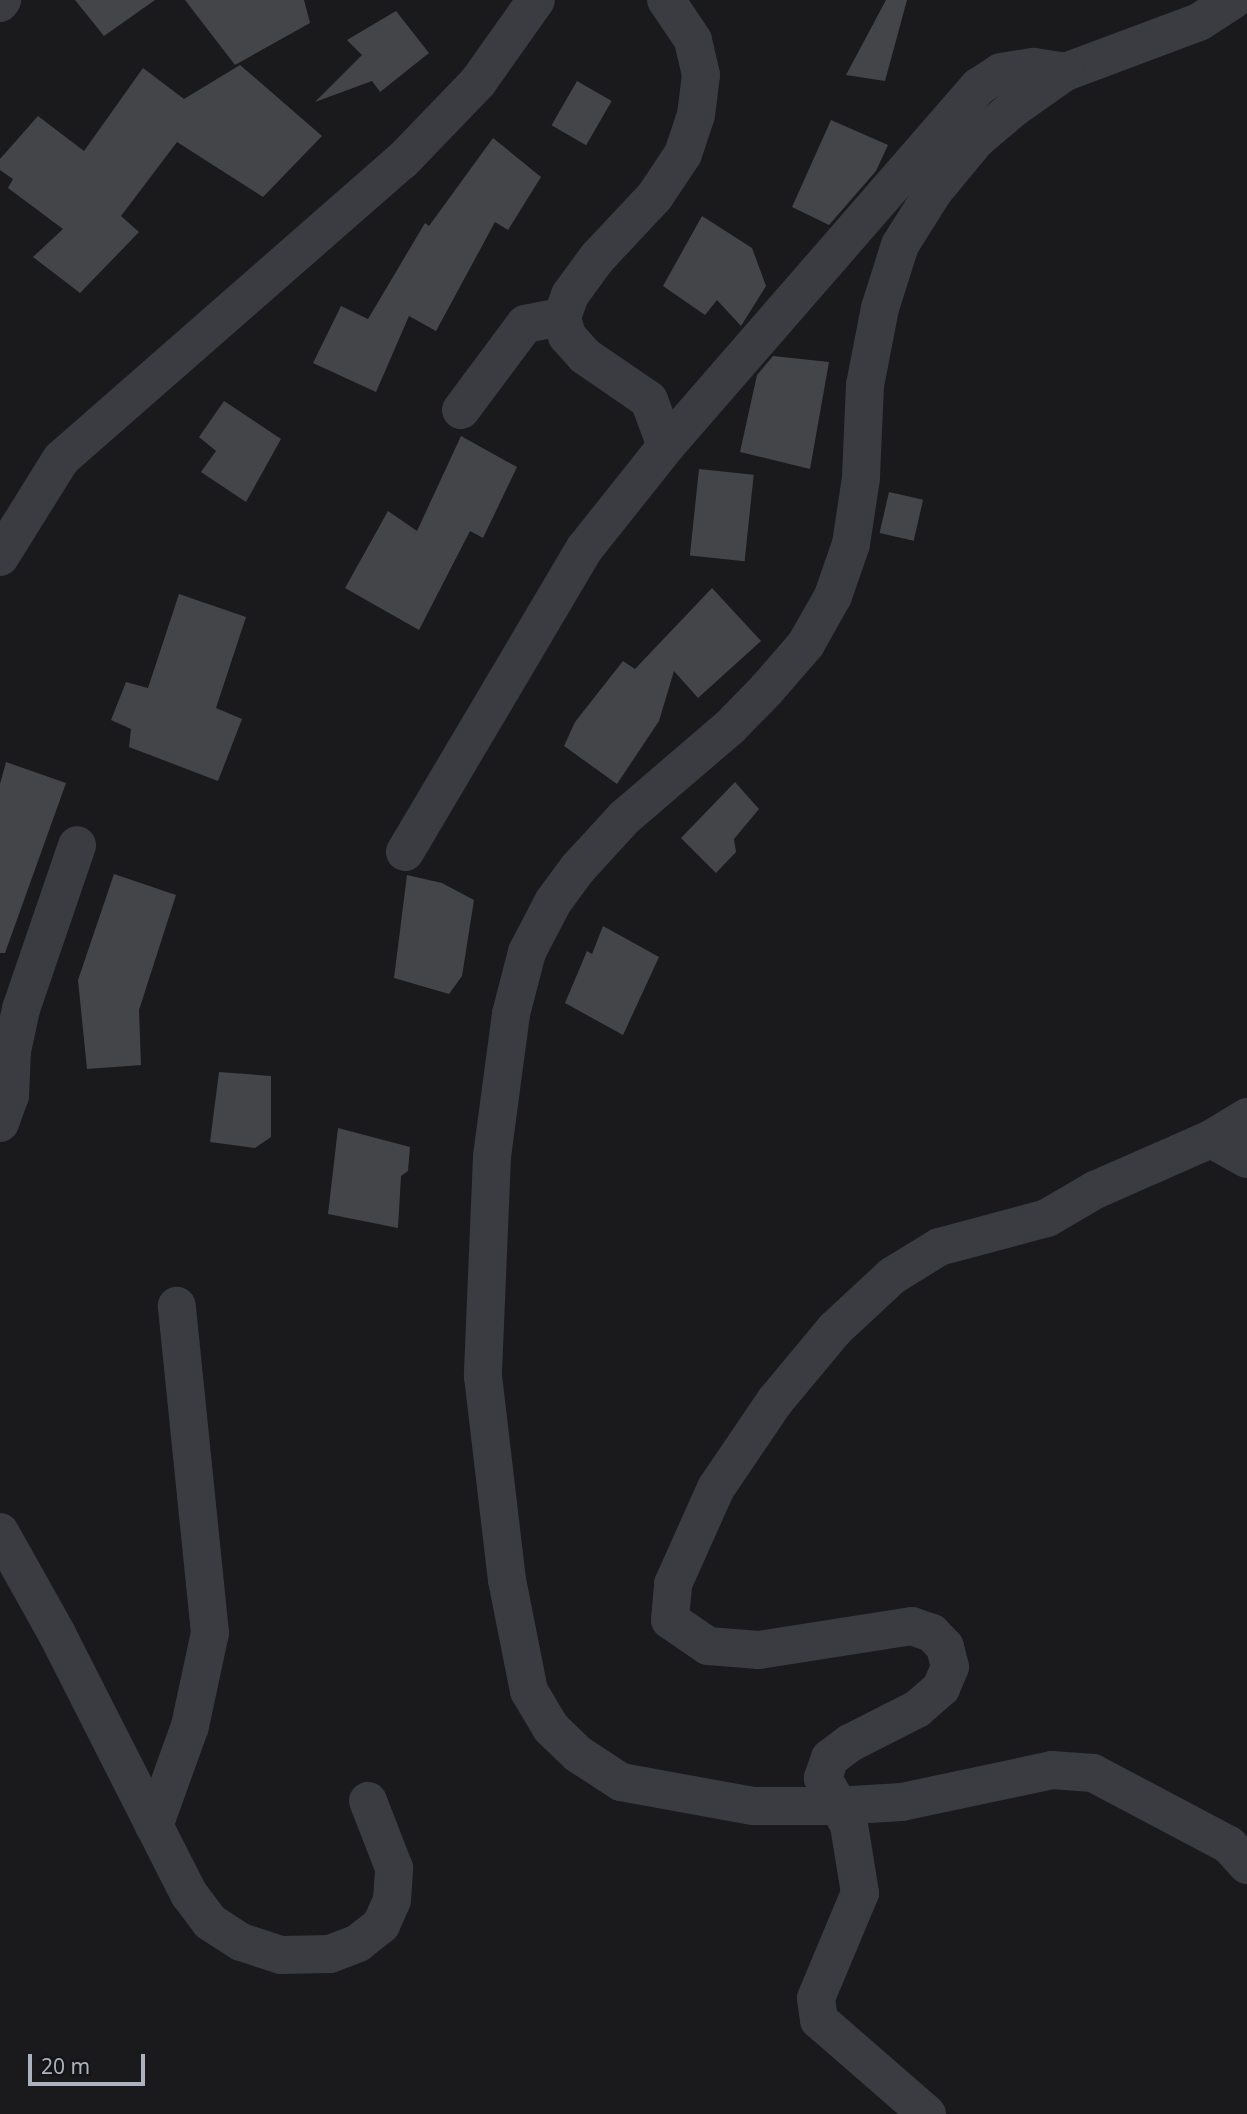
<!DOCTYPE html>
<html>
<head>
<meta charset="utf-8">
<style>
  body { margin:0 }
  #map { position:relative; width:1247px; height:2114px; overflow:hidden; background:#1a1a1c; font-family:"Noto Sans",sans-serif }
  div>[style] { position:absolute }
  .building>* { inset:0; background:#444549; transform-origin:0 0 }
  .street>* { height:38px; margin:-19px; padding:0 19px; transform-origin:19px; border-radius:19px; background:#3a3c42 }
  span { translate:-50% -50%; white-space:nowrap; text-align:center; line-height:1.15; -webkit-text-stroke:6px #151517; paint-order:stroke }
  .scale { position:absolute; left:28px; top:2054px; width:117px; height:32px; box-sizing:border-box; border:4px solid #abb2bd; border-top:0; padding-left:9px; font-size:21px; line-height:24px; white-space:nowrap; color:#abb2bd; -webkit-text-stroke:5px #151517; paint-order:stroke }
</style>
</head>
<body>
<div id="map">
  <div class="building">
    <i style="clip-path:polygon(75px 0,155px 0,104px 36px)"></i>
    <i style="clip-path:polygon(185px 0,304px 0,310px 23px,235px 65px)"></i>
    <i style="clip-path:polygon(886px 0,907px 0,885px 81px,846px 75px)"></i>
    <i style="clip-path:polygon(396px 11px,429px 53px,380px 92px,372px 81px,315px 102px,362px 55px,347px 40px)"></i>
    <i style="clip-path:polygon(240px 65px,322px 136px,263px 197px,177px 142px,121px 216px,139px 232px,80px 293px,33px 257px,63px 229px,8px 188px,13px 179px,0 170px,0 159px,38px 116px,84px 151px,143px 68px,184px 99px)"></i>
    <i style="left:577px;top:81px;width:40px;height:51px;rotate:30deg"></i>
    <i style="clip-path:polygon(831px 120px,888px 145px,876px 171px,829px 225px,792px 207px)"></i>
    <i style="clip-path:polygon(493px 138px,541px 177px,508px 230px,495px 222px,436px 331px,409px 316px,376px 392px,313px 363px,341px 306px,368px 319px,425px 223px,429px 226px)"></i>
    <i style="clip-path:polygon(702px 216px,752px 248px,766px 286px,741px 326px,717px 300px,705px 315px,663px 286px)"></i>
    <i style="clip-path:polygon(773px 356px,829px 362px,810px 469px,740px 452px,757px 375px)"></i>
    <i style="clip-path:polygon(224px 401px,281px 439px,246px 502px,201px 472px,216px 451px,199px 437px)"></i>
    <i style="clip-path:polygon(461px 436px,517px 467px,483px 538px,470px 531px,419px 630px,345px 588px,388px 511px,417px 531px)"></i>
    <i style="left:699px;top:469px;width:55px;height:87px;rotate:6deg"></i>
    <i style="left:889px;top:492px;width:35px;height:42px;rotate:13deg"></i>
    <i style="clip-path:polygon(712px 588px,761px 641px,698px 698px,674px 671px,659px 721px,617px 784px,564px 746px,575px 722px,623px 661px,635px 669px)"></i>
    <i style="clip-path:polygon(179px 594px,246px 617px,216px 708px,242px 719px,218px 781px,129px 747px,131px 729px,111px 720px,126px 682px,148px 688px)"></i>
    <i style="clip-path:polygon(6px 762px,66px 783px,5px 953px,0 953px,0 784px)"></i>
    <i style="clip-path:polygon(735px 782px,759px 809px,734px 839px,736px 852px,716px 873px,681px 838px)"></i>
    <i style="clip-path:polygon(114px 874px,176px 895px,139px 1010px,141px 1065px,87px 1069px,78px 980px)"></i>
    <i style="clip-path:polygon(407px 875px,442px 883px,474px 900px,462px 976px,449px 994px,394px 978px)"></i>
    <i style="clip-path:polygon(603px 926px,659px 957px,623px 1035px,565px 1003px,587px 951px,592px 954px)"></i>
    <i style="clip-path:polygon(219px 1072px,271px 1076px,271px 1137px,255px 1148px,210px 1142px)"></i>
    <i style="clip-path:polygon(338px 1128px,410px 1147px,408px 1171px,401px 1176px,398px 1228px,328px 1214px)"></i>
  </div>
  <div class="street">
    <i style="left:1233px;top:0;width:40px;rotate:147.1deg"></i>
    <i style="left:1199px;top:22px;width:143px;rotate:159.5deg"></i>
    <i style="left:1065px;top:72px;width:62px;rotate:144.8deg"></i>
    <i style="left:1014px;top:108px;width:48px;rotate:140deg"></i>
    <i style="left:977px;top:139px;width:67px;rotate:129.6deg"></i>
    <i style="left:934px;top:191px;width:64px;rotate:122.2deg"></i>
    <i style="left:900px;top:245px;width:66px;rotate:107.6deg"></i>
    <i style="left:880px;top:308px;width:78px;rotate:101deg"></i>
    <i style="left:865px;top:385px;width:93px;rotate:92.5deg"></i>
    <i style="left:861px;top:478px;width:67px;rotate:98.6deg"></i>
    <i style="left:851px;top:544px;width:55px;rotate:109.1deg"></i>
    <i style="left:833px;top:596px;width:55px;rotate:119.4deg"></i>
    <i style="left:806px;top:644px;width:60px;rotate:130.9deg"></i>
    <i style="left:767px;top:689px;width:53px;rotate:134.2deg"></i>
    <i style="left:730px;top:727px;width:140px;rotate:139.4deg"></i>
    <i style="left:624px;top:818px;width:68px;rotate:132.6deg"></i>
    <i style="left:578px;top:868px;width:42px;rotate:126.3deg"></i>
    <i style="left:553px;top:902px;width:56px;rotate:117.5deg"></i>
    <i style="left:527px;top:952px;width:64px;rotate:104.5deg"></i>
    <i style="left:511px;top:1014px;width:144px;rotate:97.6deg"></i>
    <i style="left:492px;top:1157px;width:219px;rotate:92.4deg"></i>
    <i style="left:483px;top:1376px;width:205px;rotate:83.3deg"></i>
    <i style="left:507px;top:1580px;width:113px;rotate:78.8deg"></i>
    <i style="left:529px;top:1691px;width:43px;rotate:59.3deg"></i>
    <i style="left:551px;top:1728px;width:37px;rotate:44deg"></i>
    <i style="left:578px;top:1754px;width:51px;rotate:33.1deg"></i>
    <i style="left:621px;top:1782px;width:134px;rotate:10.3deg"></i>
    <i style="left:753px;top:1806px;width:82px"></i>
    <i style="left:835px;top:1806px;width:67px;rotate:-3.4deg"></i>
    <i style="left:902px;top:1802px;width:153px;rotate:-12deg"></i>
    <i style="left:1052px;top:1770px;width:41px;rotate:4.2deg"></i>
    <i style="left:1093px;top:1773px;width:154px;rotate:27.9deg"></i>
    <i style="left:1229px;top:1845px;width:27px;rotate:48deg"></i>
    <i style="left:0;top:3px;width:4px;rotate:-56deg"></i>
    <i style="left:461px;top:410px;width:107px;rotate:-53.3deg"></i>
    <i style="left:525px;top:324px;width:38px;rotate:-11deg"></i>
    <i style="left:666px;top:446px;width:49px;rotate:-110.3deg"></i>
    <i style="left:649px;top:400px;width:78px;rotate:-145.5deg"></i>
    <i style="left:585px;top:356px;width:27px;rotate:-132deg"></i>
    <i style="left:567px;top:336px;width:20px;rotate:-105deg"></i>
    <i style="left:562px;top:317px;width:23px;rotate:-70deg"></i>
    <i style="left:570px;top:295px;width:46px;rotate:-53.9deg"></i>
    <i style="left:597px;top:258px;width:85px;rotate:-46.9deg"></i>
    <i style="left:655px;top:196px;width:50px;rotate:-56.3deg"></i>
    <i style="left:683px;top:154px;width:41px;rotate:-71.6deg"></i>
    <i style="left:696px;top:115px;width:40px;rotate:-82.9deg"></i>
    <i style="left:701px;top:75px;width:36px;rotate:-103deg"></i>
    <i style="left:693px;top:40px;width:48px;rotate:-124deg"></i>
    <i style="left:0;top:557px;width:115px;rotate:-58.1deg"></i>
    <i style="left:61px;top:459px;width:453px;rotate:-41.2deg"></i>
    <i style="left:402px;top:161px;width:110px;rotate:-46.1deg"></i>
    <i style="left:478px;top:82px;width:100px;rotate:-54.7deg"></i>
    <i style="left:405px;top:852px;width:353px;rotate:-59.4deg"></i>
    <i style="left:585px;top:548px;width:130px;rotate:-51.5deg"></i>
    <i style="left:666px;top:446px;width:476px;rotate:-49deg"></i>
    <i style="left:978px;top:87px;width:27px;rotate:-33deg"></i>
    <i style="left:1001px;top:72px;width:33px;rotate:-9deg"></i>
    <i style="left:1034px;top:67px;width:31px;rotate:9deg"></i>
    <i style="left:0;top:1123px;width:29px;rotate:-70deg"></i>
    <i style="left:10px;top:1096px;width:45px;rotate:-87.5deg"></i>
    <i style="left:12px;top:1051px;width:43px;rotate:-77.9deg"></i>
    <i style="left:21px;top:1009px;width:173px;rotate:-71.1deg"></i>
    <i style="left:1211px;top:1139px;width:41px;rotate:29.1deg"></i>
    <i style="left:0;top:1532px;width:117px;rotate:60.8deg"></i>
    <i style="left:57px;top:1634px;width:292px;rotate:63.1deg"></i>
    <i style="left:189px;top:1894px;width:35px;rotate:53deg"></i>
    <i style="left:210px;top:1922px;width:37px;rotate:33deg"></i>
    <i style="left:241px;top:1942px;width:42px;rotate:18deg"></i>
    <i style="left:281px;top:1955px;width:49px;rotate:-1.2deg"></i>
    <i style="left:330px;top:1954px;width:30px;rotate:-21deg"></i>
    <i style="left:358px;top:1943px;width:29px;rotate:-38deg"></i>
    <i style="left:381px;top:1925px;width:27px;rotate:-66deg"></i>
    <i style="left:392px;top:1900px;width:32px;rotate:-86deg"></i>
    <i style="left:394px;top:1868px;width:72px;rotate:-111.2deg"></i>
    <i style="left:154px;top:1826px;width:106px;rotate:-70.2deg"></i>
    <i style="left:190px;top:1726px;width:95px;rotate:-77.9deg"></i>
    <i style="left:210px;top:1633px;width:329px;rotate:-95.8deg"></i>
    <i style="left:927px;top:2114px;width:143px;rotate:-139deg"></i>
    <i style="left:819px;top:2020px;width:22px;rotate:-98deg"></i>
    <i style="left:816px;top:1998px;width:114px;rotate:-67.3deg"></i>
    <i style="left:860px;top:1893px;width:69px;rotate:-99.2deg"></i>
    <i style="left:849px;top:1825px;width:54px;rotate:-119deg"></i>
    <i style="left:823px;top:1778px;width:21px;rotate:-71deg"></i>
    <i style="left:830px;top:1758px;width:25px;rotate:-37deg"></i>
    <i style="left:850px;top:1743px;width:75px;rotate:-26.9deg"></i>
    <i style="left:917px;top:1709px;width:32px;rotate:-41deg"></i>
    <i style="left:941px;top:1688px;width:23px;rotate:-67deg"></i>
    <i style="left:950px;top:1667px;width:21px;rotate:-104deg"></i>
    <i style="left:945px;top:1647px;width:19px;rotate:-133deg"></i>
    <i style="left:932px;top:1633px;width:21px;rotate:-161deg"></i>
    <i style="left:912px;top:1626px;width:155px;rotate:171.1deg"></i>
    <i style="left:759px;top:1650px;width:51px;rotate:-175.5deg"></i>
    <i style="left:708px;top:1646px;width:46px;rotate:-145.6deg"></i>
    <i style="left:670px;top:1620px;width:36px;rotate:-85deg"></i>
    <i style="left:673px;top:1584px;width:105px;rotate:-65.9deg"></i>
    <i style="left:716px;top:1488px;width:105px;rotate:-55.9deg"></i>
    <i style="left:775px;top:1401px;width:94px;rotate:-50.2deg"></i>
    <i style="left:835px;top:1329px;width:78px;rotate:-42.9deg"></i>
    <i style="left:892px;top:1276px;width:55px;rotate:-31.7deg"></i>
    <i style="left:939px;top:1247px;width:112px;rotate:-15deg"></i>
    <i style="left:1047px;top:1218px;width:56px;rotate:-30.3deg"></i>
    <i style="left:1095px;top:1190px;width:127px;rotate:-23.7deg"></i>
    <i style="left:1211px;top:1139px;width:42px;rotate:-31.4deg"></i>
  </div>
  <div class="scale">20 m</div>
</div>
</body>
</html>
